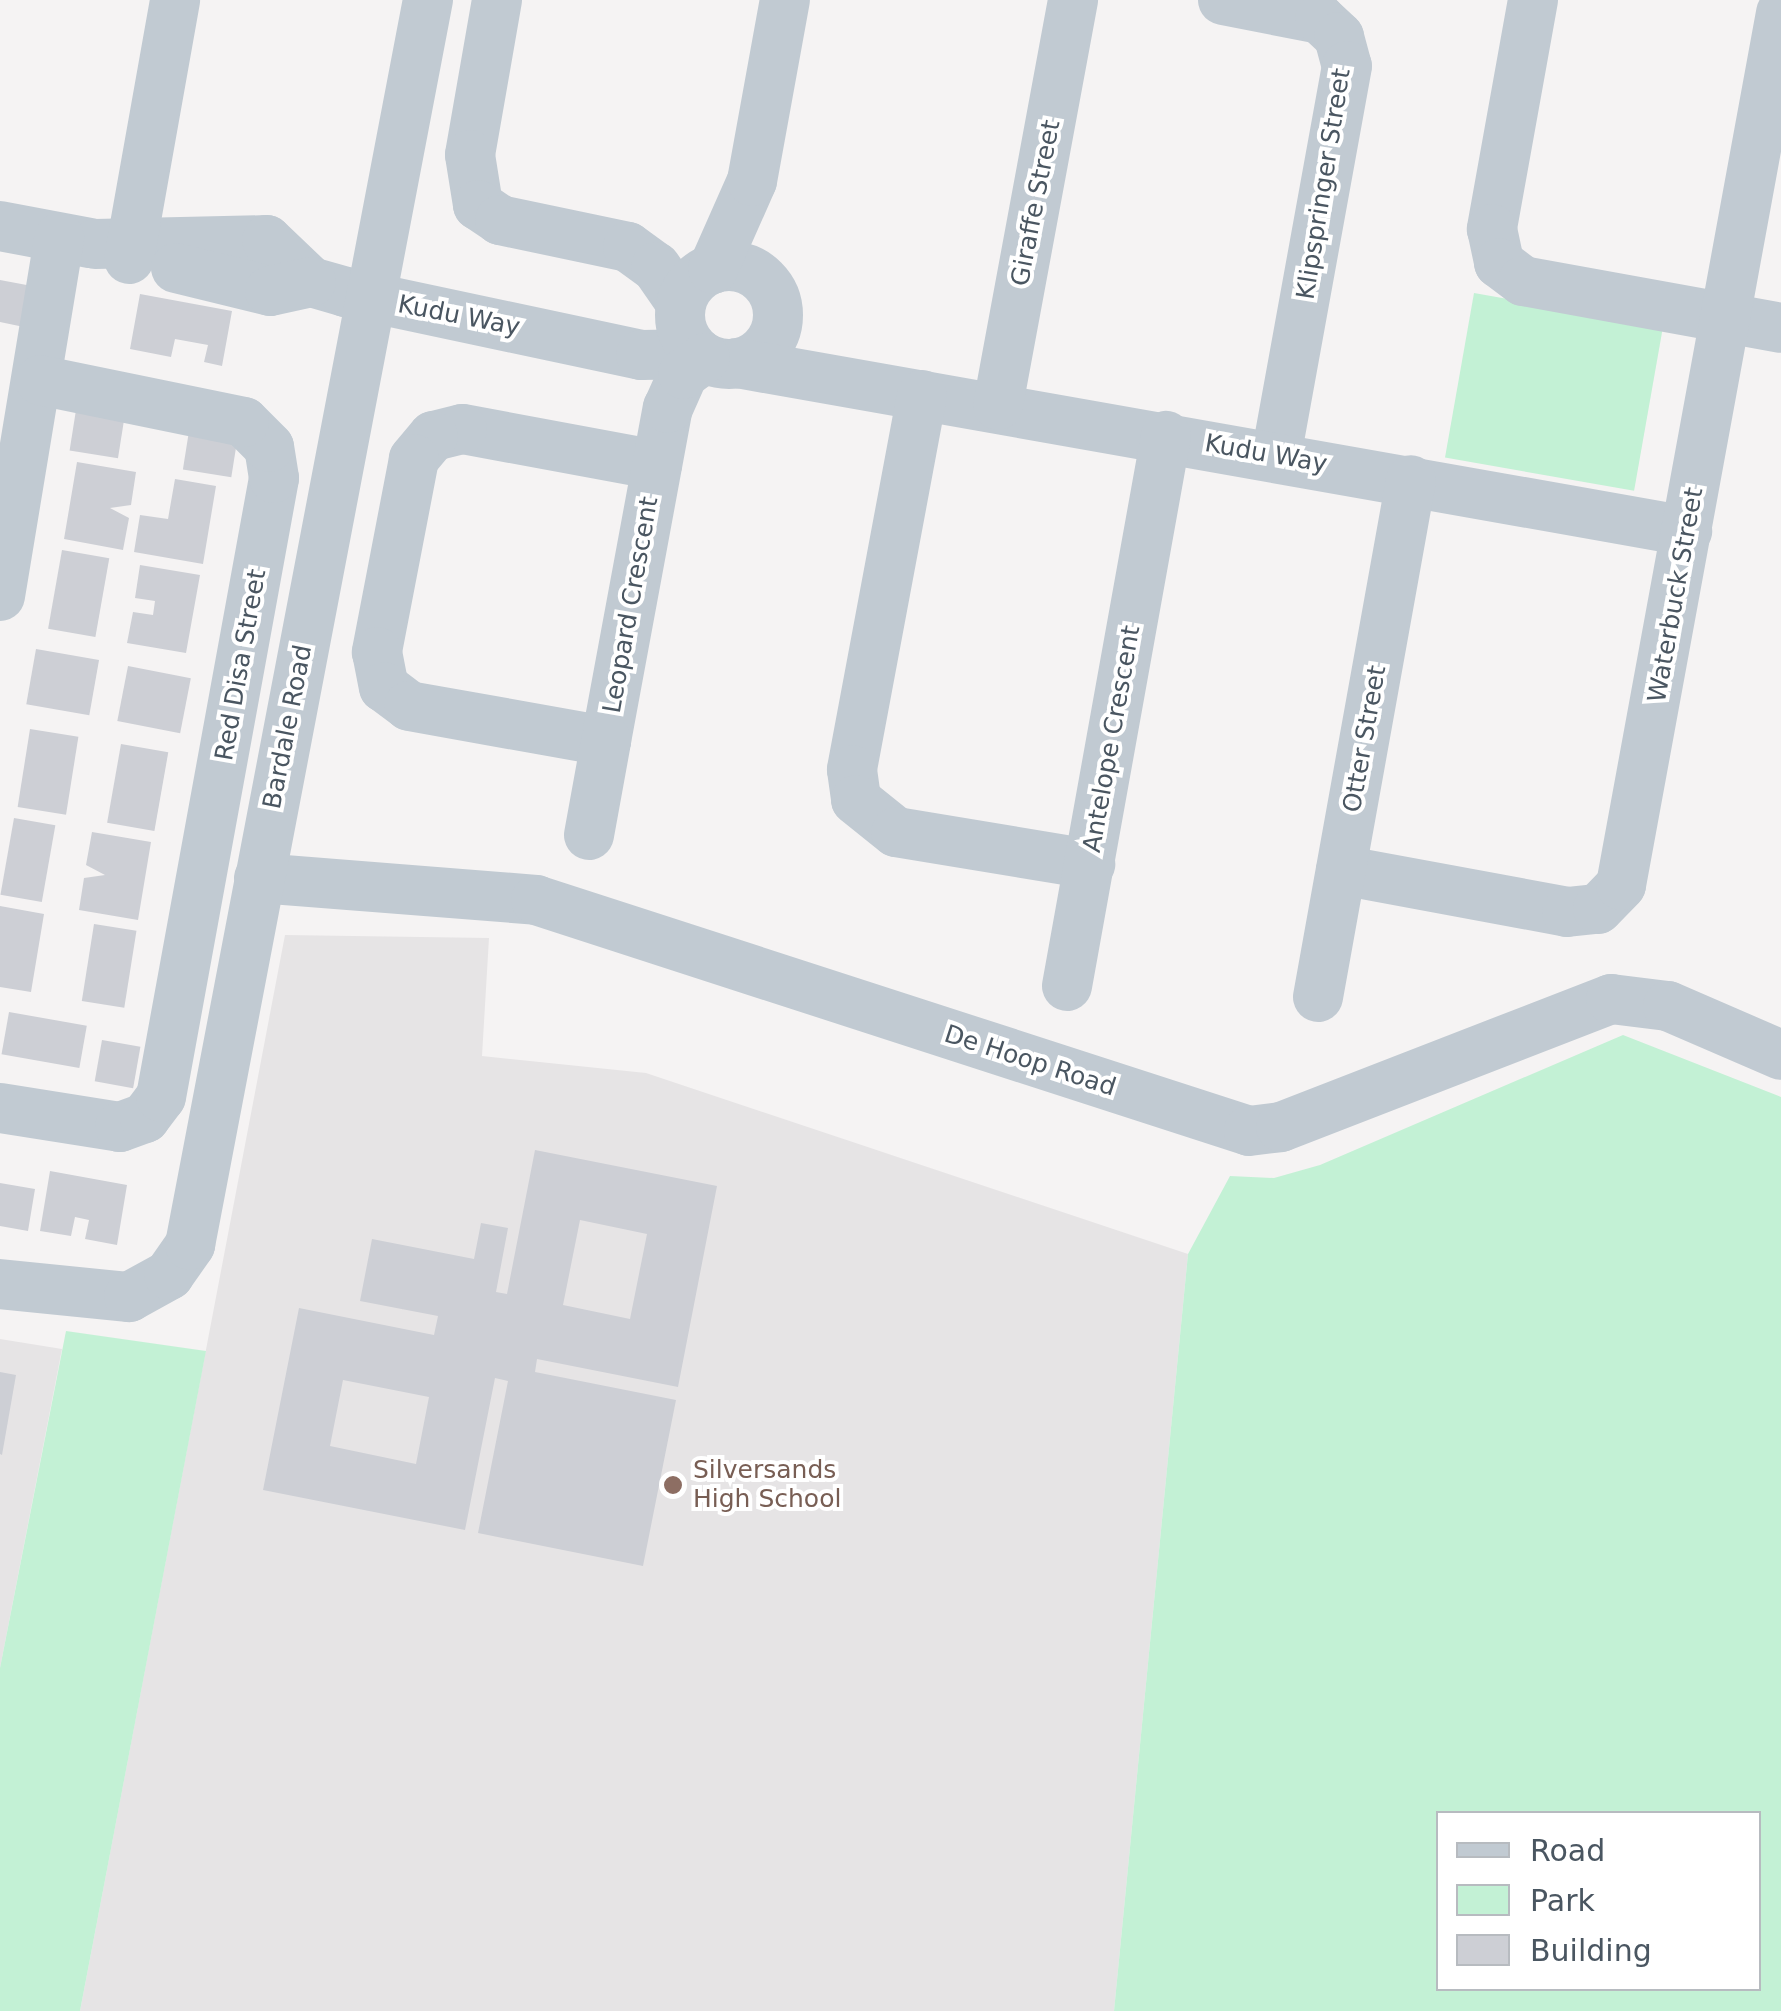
<!DOCTYPE html>
<html>
<head>
<meta charset="utf-8">
<style>
  body { margin:0 }
  #map { position:relative; width:1781px; height:2011px; overflow:hidden; background:#f5f3f3; font-family:"DejaVu Sans",sans-serif }
  div>[style] { position:absolute }
  .education>* { inset:0; background:#e6e4e5 }
  .green>* { inset:0; background:#c3f1d5; transform-origin:0 0 }
  .building>* { inset:0; background:#cdcfd5; transform-origin:0 0 }
  .minor>* { height:50px; margin:-25px; padding:0 25px; transform-origin:25px; border-radius:25px; background:#c1cad2 }
  .minor>.ring { margin:-25px; padding:0; box-sizing:content-box; background:none; border:50px solid #c1cad2; border-radius:50% }
  .dots>* { width:28px; height:28px; translate:-50% -50%; box-sizing:border-box; border:5px solid #fff; border-radius:50% }
  span { translate:-50% -50%; white-space:nowrap; text-align:center; line-height:1.15; -webkit-text-stroke:8px #fff; paint-order:stroke }
  .street-label { font-size:25px; color:#4a5661 }
  .education-label { font-size:25px; color:#785e54 }
  .left { translate:0 -50%; text-align:left }
  .legend { position:absolute; left:1436px; top:1811px; width:325px; height:180px; box-sizing:border-box; background:#fff; border:2px solid #b7bbc0; margin:0; padding:12px 18px; list-style:none; font-size:30px; color:#4a5661 }
  .legend li { display:flex; align-items:center; gap:20px; height:50px }
  .legend b { width:50px; border:2px solid #b7bbc0 }
</style>
</head>
<body>
<div id="map">
  <div class="education">
    <i style="clip-path:polygon(285px 935px,489px 938px,482px 1056px,646px 1073px,1188px 1254px,1114px 2011px,80px 2011px)"></i>
    <i style="clip-path:polygon(0 1339px,62px 1349px,0 1668px)"></i>
  </div>
  <div class="green">
    <i style="left:1474px;top:293px;width:192px;height:167px;rotate:10deg"></i>
    <i style="clip-path:polygon(evenodd,1623px 1035px,1781px 1097px,1781px 2011px,1114px 2011px,1188px 1254px,1230px 1176px,1274px 1178px,1320px 1165px,1623px 1035px,1438px 1814px,1758px 1814px,1758px 1988px,1438px 1988px,1438px 1814px)"></i>
    <i style="clip-path:polygon(66px 1331px,206px 1351px,80px 2011px,0 2011px,0 1668px)"></i>
  </div>
  <div class="building">
    <i style="clip-path:polygon(0 280px,32px 286px,24px 327px,0 322px)"></i>
    <i style="clip-path:polygon(140px 294px,232px 311px,222px 366px,204px 362px,208px 345px,175px 339px,171px 357px,130px 349px)"></i>
    <i style="left:76px;top:410px;width:49px;height:41px;rotate:9deg"></i>
    <i style="left:189px;top:431px;width:49px;height:39px;rotate:9deg"></i>
    <i style="clip-path:polygon(77px 462px,136px 472px,131px 505px,110px 508px,129px 518px,123px 550px,64px 539px)"></i>
    <i style="clip-path:polygon(175px 479px,216px 486px,203px 564px,134px 552px,140px 515px,168px 519px)"></i>
    <i style="left:62px;top:550px;width:48px;height:80px;rotate:10deg"></i>
    <i style="clip-path:polygon(140px 565px,200px 575px,186px 653px,127px 643px,133px 612px,153px 615px,155px 601px,135px 598px)"></i>
    <i style="left:36px;top:649px;width:64px;height:56px;rotate:10deg"></i>
    <i style="left:128px;top:666px;width:64px;height:56px;rotate:11deg"></i>
    <i style="left:30px;top:729px;width:49px;height:79px;rotate:9deg"></i>
    <i style="left:121px;top:744px;width:48px;height:80px;rotate:10deg"></i>
    <i style="left:14px;top:818px;width:42px;height:78px;rotate:10deg"></i>
    <i style="clip-path:polygon(92px 832px,151px 842px,138px 920px,79px 910px,84px 878px,105px 875px,86px 865px)"></i>
    <i style="clip-path:polygon(0 906px,44px 914px,31px 992px,0 987px)"></i>
    <i style="left:94px;top:924px;width:43px;height:78px;rotate:9deg"></i>
    <i style="left:9px;top:1012px;width:79px;height:43px;rotate:10deg"></i>
    <i style="left:102px;top:1040px;width:39px;height:42px;rotate:10deg"></i>
    <i style="clip-path:polygon(evenodd,535px 1150px,717px 1186px,678px 1387px,537px 1359px,535px 1372px,676px 1400px,643px 1566px,478px 1533px,508px 1381px,495px 1378px,465px 1530px,263px 1490px,299px 1308px,434px 1335px,438px 1316px,360px 1301px,372px 1239px,474px 1259px,481px 1223px,508px 1228px,496px 1292px,507px 1294px,535px 1150px,580px 1220px,647px 1234px,630px 1319px,563px 1305px,580px 1220px,535px 1150px,343px 1380px,429px 1397px,416px 1464px,330px 1446px,343px 1380px)"></i>
    <i style="clip-path:polygon(50px 1171px,127px 1185px,117px 1245px,85px 1239px,89px 1220px,75px 1217px,71px 1236px,40px 1231px)"></i>
    <i style="clip-path:polygon(0 1183px,35px 1189px,28px 1231px,0 1226px)"></i>
    <i style="clip-path:polygon(0 1372px,16px 1375px,2px 1455px,0 1454px)"></i>
  </div>
  <div class="minor">
    <i style="left:497px;top:0;width:157px;rotate:99.9deg"></i>
    <i style="left:470px;top:155px;width:51px;rotate:80.9deg"></i>
    <i style="left:478px;top:205px;width:27px;rotate:34deg"></i>
    <i style="left:500px;top:220px;width:131px;rotate:11.9deg"></i>
    <i style="left:628px;top:247px;width:34px;rotate:36deg"></i>
    <i style="left:656px;top:267px;width:44px;rotate:55.2deg"></i>
    <i style="left:1223px;top:0;width:99px;rotate:11.1deg"></i>
    <i style="left:1320px;top:19px;width:26px;rotate:43deg"></i>
    <i style="left:1339px;top:37px;width:30px;rotate:75deg"></i>
    <i style="left:1347px;top:66px;width:396px;rotate:100.3deg"></i>
    <i style="left:1533px;top:0;width:233px;rotate:100.2deg"></i>
    <i style="left:1492px;top:229px;width:35px;rotate:78deg"></i>
    <i style="left:1499px;top:263px;width:30px;rotate:37deg"></i>
    <i style="left:1523px;top:281px;width:262px;rotate:10.3deg"></i>
    <i style="left:0;top:226px;width:92px;rotate:10.7deg"></i>
    <i style="left:95px;top:244px;width:172px;rotate:-1.3deg"></i>
    <i style="left:267px;top:240px;width:61px;rotate:43.7deg"></i>
    <i style="left:311px;top:282px;width:35px;rotate:16deg"></i>
    <i style="left:345px;top:292px;width:303px;rotate:12deg"></i>
    <i style="left:641px;top:355px;width:58px;rotate:-1deg"></i>
    <i style="left:129px;top:259px;width:263px;rotate:-79.9deg"></i>
    <i class="ring" style="left:680px;top:266px;width:48px;height:48px"></i>
    <i style="left:176px;top:268px;width:97px;rotate:13.7deg"></i>
    <i style="left:270px;top:291px;width:42px;rotate:-12.4deg"></i>
    <i style="left:713px;top:269px;width:96px;rotate:-66.1deg"></i>
    <i style="left:752px;top:181px;width:184px;rotate:-79.7deg"></i>
    <i style="left:737px;top:363px;width:965px;rotate:10.03deg"></i>
    <i style="left:922px;top:395px;width:381px;rotate:100.6deg"></i>
    <i style="left:852px;top:770px;width:30px;rotate:82deg"></i>
    <i style="left:856px;top:800px;width:51px;rotate:38.7deg"></i>
    <i style="left:896px;top:832px;width:197px;rotate:9.4deg"></i>
    <i style="left:998px;top:405px;width:412px;rotate:-79.5deg"></i>
    <i style="left:657px;top:465px;width:198px;rotate:-169.5deg"></i>
    <i style="left:462px;top:429px;width:30px;rotate:166deg"></i>
    <i style="left:433px;top:436px;width:30px;rotate:130deg"></i>
    <i style="left:414px;top:459px;width:197px;rotate:100.9deg"></i>
    <i style="left:377px;top:652px;width:36px;rotate:79deg"></i>
    <i style="left:384px;top:687px;width:31px;rotate:37deg"></i>
    <i style="left:409px;top:706px;width:200px;rotate:10.1deg"></i>
    <i style="left:606px;top:741px;width:339px;rotate:-79.5deg"></i>
    <i style="left:668px;top:408px;width:37px;rotate:-66deg"></i>
    <i style="left:683px;top:374px;width:27px;rotate:-36deg"></i>
    <i style="left:0;top:596px;width:363px;rotate:-80.6deg"></i>
    <i style="left:589px;top:835px;width:96px;rotate:-79.7deg"></i>
    <i style="left:1341px;top:870px;width:230px;rotate:10.5deg"></i>
    <i style="left:1567px;top:912px;width:31px;rotate:-6deg"></i>
    <i style="left:1598px;top:909px;width:33px;rotate:-46deg"></i>
    <i style="left:1621px;top:885px;width:887px;rotate:-79.6deg"></i>
    <i style="left:259px;top:878px;width:278px;rotate:4.5deg"></i>
    <i style="left:536px;top:900px;width:749px;rotate:17.95deg"></i>
    <i style="left:1249px;top:1131px;width:32px;rotate:-7deg"></i>
    <i style="left:1281px;top:1127px;width:354px;rotate:-21.2deg"></i>
    <i style="left:1611px;top:999px;width:57px;rotate:7deg"></i>
    <i style="left:1668px;top:1006px;width:123px;rotate:23.4deg"></i>
    <i style="left:1067px;top:986px;width:559px;rotate:-79.8deg"></i>
    <i style="left:1318px;top:997px;width:525px;rotate:-79.8deg"></i>
    <i style="left:0;top:1108px;width:121px;rotate:9deg"></i>
    <i style="left:120px;top:1127px;width:27px;rotate:-20deg"></i>
    <i style="left:145px;top:1118px;width:26px;rotate:-53deg"></i>
    <i style="left:161px;top:1097px;width:629px;rotate:-79.65deg"></i>
    <i style="left:274px;top:478px;width:31px;rotate:-99deg"></i>
    <i style="left:269px;top:447px;width:35px;rotate:-135deg"></i>
    <i style="left:244px;top:422px;width:208px;rotate:-168.4deg"></i>
    <i style="left:0;top:1284px;width:130px;rotate:5.8deg"></i>
    <i style="left:129px;top:1297px;width:46px;rotate:-28.8deg"></i>
    <i style="left:169px;top:1275px;width:37px;rotate:-55deg"></i>
    <i style="left:190px;top:1245px;width:1268px;rotate:-79.18deg"></i>
  </div>
  <div class="dots">
    <i style="left:673px;top:1485px;background:#8d6e63"></i>
  </div>
  <div class="street-label">
    <span style="left:1324px;top:184px;rotate:-81deg">Klipspringer Street</span>
    <span style="left:1036px;top:203px;rotate:-79deg">Giraffe Street</span>
    <span style="left:459px;top:316px;rotate:11deg">Kudu Way</span>
    <span style="left:1266px;top:454px;rotate:10deg">Kudu Way</span>
    <span style="left:1676px;top:595px;rotate:-80deg">Waterbuck Street</span>
    <span style="left:631px;top:605px;rotate:-80deg">Leopard Crescent</span>
    <span style="left:241px;top:665px;rotate:-80deg">Red Disa Street</span>
    <span style="left:288px;top:727px;rotate:-79deg">Bardale Road</span>
    <span style="left:1112px;top:739px;rotate:-80deg">Antelope Crescent</span>
    <span style="left:1365px;top:739px;rotate:-80deg">Otter Street</span>
    <span style="left:1030px;top:1061px;rotate:18deg">De Hoop Road</span>
  </div>
  <div class="education-label">
    <span class="left" style="left:693px;top:1485px">Silversands<br>High School</span>
  </div>
  <ul class="legend">
  <li><b style="height:12px;background:#c1cad2"></b>Road</li>
  <li><b style="height:28px;background:#c3f1d5"></b>Park</li>
  <li><b style="height:28px;background:#cdcfd5"></b>Building</li>
  </ul>
</div>
</body>
</html>
